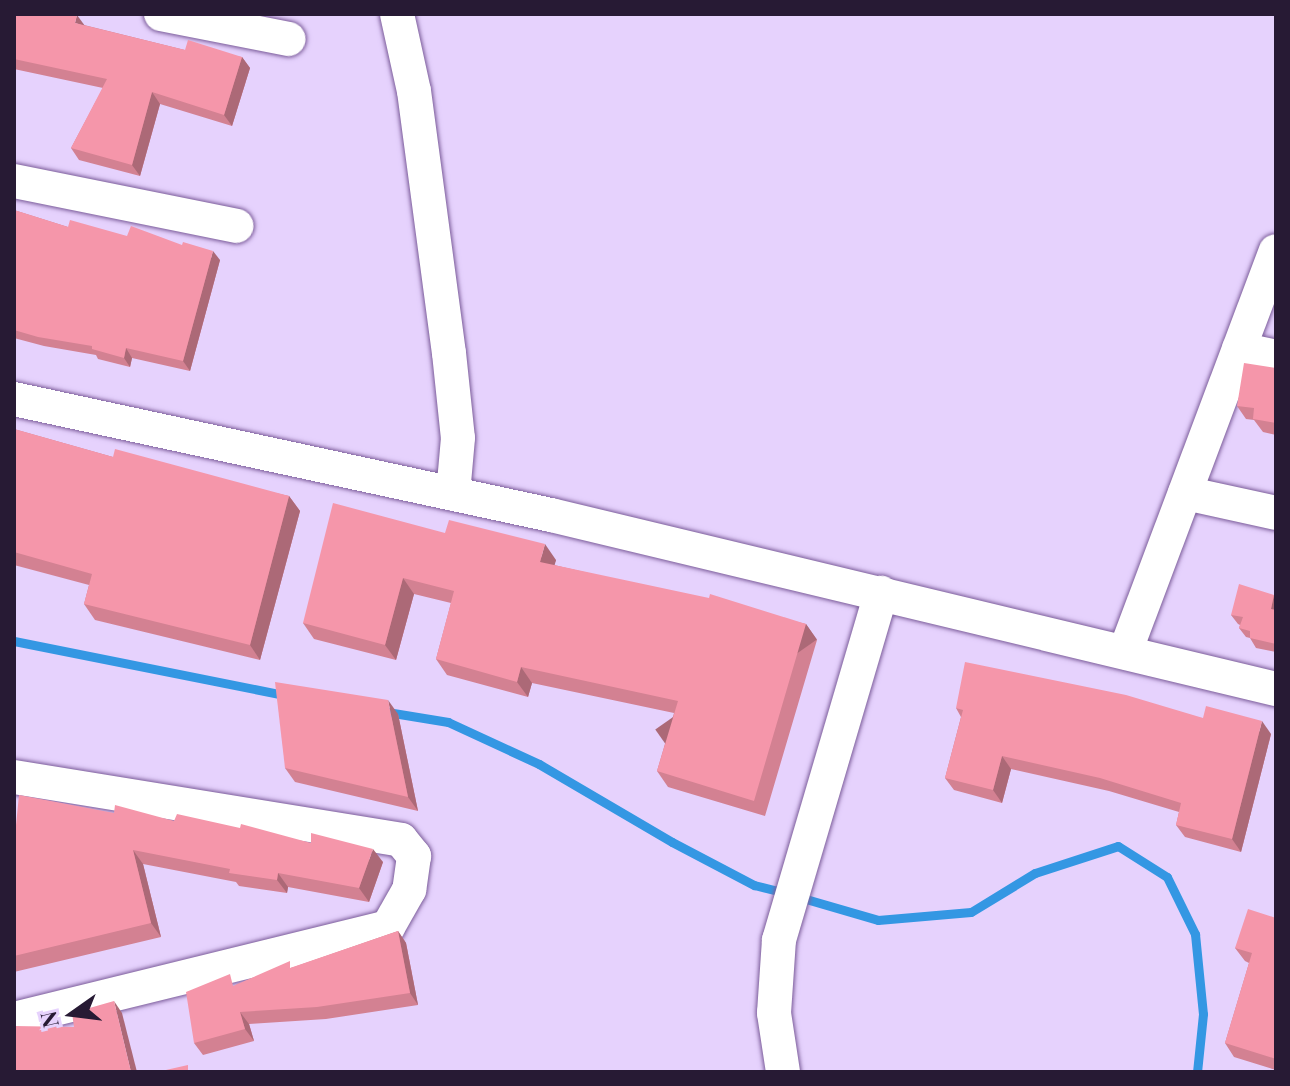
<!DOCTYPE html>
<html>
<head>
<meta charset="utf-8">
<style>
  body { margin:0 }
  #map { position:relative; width:1290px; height:1086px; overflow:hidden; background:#e6d2fd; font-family:"Playfair Display",serif }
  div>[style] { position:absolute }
  .stream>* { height:9px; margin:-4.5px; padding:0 4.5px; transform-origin:4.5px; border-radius:4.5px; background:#3497e3 }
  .roads { filter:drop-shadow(0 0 2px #7b5c9a) drop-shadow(0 0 2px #7b5c9a) }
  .minor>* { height:34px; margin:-17px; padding:0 17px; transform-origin:17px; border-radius:17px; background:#fff }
  .wall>* { inset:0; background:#d38192 }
  .shaded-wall>* { inset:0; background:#ac6977; transform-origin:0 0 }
  .building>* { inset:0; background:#f596aa }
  span { translate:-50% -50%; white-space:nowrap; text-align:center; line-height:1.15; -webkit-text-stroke:8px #e6d2fd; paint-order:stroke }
  .frame { position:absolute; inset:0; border:16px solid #271a34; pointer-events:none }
  .north { position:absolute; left:32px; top:974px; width:80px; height:80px; -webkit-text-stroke:6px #e6d2fd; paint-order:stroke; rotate:256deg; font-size:22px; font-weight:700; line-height:32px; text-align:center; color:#271a34 }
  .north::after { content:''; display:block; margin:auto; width:28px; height:36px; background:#271a34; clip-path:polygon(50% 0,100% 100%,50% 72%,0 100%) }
</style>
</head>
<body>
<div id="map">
  <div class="stream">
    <i style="left:14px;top:641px;width:276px;rotate:11.3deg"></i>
    <i style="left:387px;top:712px;width:62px;rotate:9.3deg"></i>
    <i style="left:448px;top:722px;width:100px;rotate:24.8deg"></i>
    <i style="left:539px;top:764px;width:154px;rotate:30.4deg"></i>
    <i style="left:672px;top:842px;width:93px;rotate:27.7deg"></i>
    <i style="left:754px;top:885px;width:32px;rotate:14deg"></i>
    <i style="left:799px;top:897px;width:82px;rotate:16.2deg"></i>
    <i style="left:878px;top:920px;width:93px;rotate:-4.9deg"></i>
    <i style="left:971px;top:912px;width:75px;rotate:-31.4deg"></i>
    <i style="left:1035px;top:873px;width:87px;rotate:-18deg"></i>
    <i style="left:1118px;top:846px;width:58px;rotate:32.3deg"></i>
    <i style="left:1167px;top:877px;width:64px;rotate:63.8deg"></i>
    <i style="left:1195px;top:934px;width:80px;rotate:84.3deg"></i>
    <i style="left:1203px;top:1014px;width:58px;rotate:95.9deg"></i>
  </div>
  <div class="roads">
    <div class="minor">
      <i style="left:161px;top:14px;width:130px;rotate:11.1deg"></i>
      <i style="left:397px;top:14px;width:79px;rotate:77.6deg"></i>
      <i style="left:414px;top:91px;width:264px;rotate:82.4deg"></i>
      <i style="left:449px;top:353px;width:85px;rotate:84deg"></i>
      <i style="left:458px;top:438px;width:56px;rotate:95.1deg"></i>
      <i style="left:14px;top:181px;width:227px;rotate:11.4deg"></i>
      <i style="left:1239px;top:349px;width:38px;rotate:12deg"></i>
      <i style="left:14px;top:399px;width:549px;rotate:12.19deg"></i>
      <i style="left:551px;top:515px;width:746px;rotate:13.5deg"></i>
      <i style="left:1185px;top:493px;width:93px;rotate:12.4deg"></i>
      <i style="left:1125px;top:652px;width:428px;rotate:-69.4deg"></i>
      <i style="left:14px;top:777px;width:392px;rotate:9.2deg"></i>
      <i style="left:401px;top:840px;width:21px;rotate:51deg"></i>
      <i style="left:414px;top:856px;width:34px;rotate:98deg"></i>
      <i style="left:409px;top:890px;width:43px;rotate:119.6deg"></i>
      <i style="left:388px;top:927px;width:385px;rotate:166.2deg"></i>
      <i style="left:783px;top:1072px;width:60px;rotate:-98.7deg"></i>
      <i style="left:774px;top:1013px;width:73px;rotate:-86.1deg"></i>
      <i style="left:779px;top:940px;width:362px;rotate:-73.6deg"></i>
    </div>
  </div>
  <div class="wall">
    <i style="clip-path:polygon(14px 14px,84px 25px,185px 50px,242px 57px,250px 68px,232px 126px,160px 104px,140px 176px,79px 160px,71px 148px,103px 88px,14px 69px)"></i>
    <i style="clip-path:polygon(14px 210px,68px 227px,220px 260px,190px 371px,132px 358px,130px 367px,98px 359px,96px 355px,44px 346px,14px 338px)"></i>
    <i style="clip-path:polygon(1276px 368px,1276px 435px,1263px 432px,1254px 420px,1246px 419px,1237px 406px)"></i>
    <i style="clip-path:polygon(14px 429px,113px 457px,289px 496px,300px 511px,260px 660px,95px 620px,84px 604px,89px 585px,14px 565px)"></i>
    <i style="clip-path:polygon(445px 533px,556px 560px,554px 565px,806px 624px,817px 640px,765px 816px,668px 787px,657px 771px,674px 713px,532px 683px,528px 697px,447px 675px,436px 659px,451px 603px,414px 594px,396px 660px,314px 639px,303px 623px)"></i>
    <i style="clip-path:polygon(1274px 595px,1276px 598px,1276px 652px,1256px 648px,1250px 638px,1246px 637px,1239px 628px,1240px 625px,1238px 624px,1231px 615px)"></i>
    <i style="clip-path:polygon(956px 708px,1203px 718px,1271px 734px,1241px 852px,1185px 837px,1176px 825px,1179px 812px,1109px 791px,1011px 769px,1002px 803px,954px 790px,945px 778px,961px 717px)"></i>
    <i style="clip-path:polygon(398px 714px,418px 811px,295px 782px,285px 768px)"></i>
    <i style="clip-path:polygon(114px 813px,174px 821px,383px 862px,369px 902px,288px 887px,287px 893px,239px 886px,236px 882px,143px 864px,161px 937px,14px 972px,14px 845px)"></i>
    <i style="clip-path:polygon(1276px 918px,1276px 1070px,1234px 1057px,1225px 1043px,1249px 963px,1245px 961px,1235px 948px)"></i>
    <i style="clip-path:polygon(398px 931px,406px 943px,418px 1005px,326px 1019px,249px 1024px,254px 1041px,203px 1055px,194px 1043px,237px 984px,294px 967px)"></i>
  </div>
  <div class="shaded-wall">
    <i style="clip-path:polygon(77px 15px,85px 26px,75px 23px)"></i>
    <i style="clip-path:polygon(242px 57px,250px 68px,232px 126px,224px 115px)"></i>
    <i style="clip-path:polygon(152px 92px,160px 104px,140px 176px,132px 165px)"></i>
    <i style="clip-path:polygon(213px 251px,220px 260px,190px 371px,183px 361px)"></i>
    <i style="clip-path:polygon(126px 348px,132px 358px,130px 367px,124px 358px)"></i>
    <i style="clip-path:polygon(289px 496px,300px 511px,260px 660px,250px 645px)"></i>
    <i style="clip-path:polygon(545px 544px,556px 560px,551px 578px,540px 562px)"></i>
    <i style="clip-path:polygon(403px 578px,414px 594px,396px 660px,385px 645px)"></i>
    <i style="clip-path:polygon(1274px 595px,1276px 598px,1276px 616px,1271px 609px)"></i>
    <i style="left:806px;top:624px;width:19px;height:184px;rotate:55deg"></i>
    <i style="clip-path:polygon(521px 667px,532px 683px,528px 697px,517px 682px)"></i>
    <i style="clip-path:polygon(388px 700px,398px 714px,418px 811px,408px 797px)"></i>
    <i style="clip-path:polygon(1262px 721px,1271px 734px,1241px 852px,1232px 839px)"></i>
    <i style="clip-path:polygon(1002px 756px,1011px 769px,1002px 803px,993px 790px)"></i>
    <i style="clip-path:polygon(373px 849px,383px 862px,369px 902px,359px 888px)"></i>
    <i style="clip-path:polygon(133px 850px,143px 864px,161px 937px,151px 923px)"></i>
    <i style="clip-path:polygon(278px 873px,288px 887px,287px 893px,277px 880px)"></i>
    <i style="clip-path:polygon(398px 931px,406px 943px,418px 1005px,410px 993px)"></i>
    <i style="clip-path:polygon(114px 1001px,122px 1013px,137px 1072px,131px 1072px)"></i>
    <i style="clip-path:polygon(240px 1012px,249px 1024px,254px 1041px,245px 1029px)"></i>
  </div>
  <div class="building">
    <i style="clip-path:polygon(14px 14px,72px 14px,77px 15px,75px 23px,185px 50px,188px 40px,242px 57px,224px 115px,152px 92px,132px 165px,71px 148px,107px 79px,14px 59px)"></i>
    <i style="clip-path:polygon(14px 210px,68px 227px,70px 220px,127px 236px,131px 226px,182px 245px,183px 242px,213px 251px,183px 361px,126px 348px,124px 358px,92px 349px,92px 346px,38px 337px,14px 330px)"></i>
    <i style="clip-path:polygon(1244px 363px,1276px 368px,1276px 423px,1253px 419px,1254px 408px,1237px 406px)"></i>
    <i style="clip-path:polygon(14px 429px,113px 457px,115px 449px,289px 496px,250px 645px,84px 604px,92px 574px,14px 552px)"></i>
    <i style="clip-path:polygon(333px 503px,445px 533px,449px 520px,545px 544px,540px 562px,709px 598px,710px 594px,806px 624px,754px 801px,657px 771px,678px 701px,521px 667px,517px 682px,436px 659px,454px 591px,403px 578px,385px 645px,303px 623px)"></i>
    <i style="clip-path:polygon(1239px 584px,1274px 595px,1271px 609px,1276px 610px,1276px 644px,1250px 638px,1250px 631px,1239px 628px,1243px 617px,1231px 615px)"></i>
    <i style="clip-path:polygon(965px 662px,1126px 695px,1203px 718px,1206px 706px,1262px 721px,1232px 839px,1176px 825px,1181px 803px,1100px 778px,1002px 756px,993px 790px,945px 778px,963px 710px,956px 708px)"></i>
    <i style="clip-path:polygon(275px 682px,388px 700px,408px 797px,285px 768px)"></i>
    <i style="clip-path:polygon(19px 795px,114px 813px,115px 805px,174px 821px,177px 814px,240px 828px,241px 824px,311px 843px,311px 833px,373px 849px,359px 888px,278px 873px,277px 880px,229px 873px,230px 869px,133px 850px,151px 923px,14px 956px,14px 845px)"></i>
    <i style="clip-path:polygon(1248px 909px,1276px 918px,1276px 1059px,1225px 1043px,1252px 953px,1235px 948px)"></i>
    <i style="clip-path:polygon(398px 931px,410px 993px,317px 1007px,240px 1012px,245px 1029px,194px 1043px,186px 992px,230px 974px,233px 986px,290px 961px,290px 968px)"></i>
    <i style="clip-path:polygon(114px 1001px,131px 1072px,14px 1072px,14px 1026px,74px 1027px,72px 1013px)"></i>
    <i style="clip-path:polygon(188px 1065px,188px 1072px,157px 1072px)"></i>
  </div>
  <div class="frame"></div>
  <div class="north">N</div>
</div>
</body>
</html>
